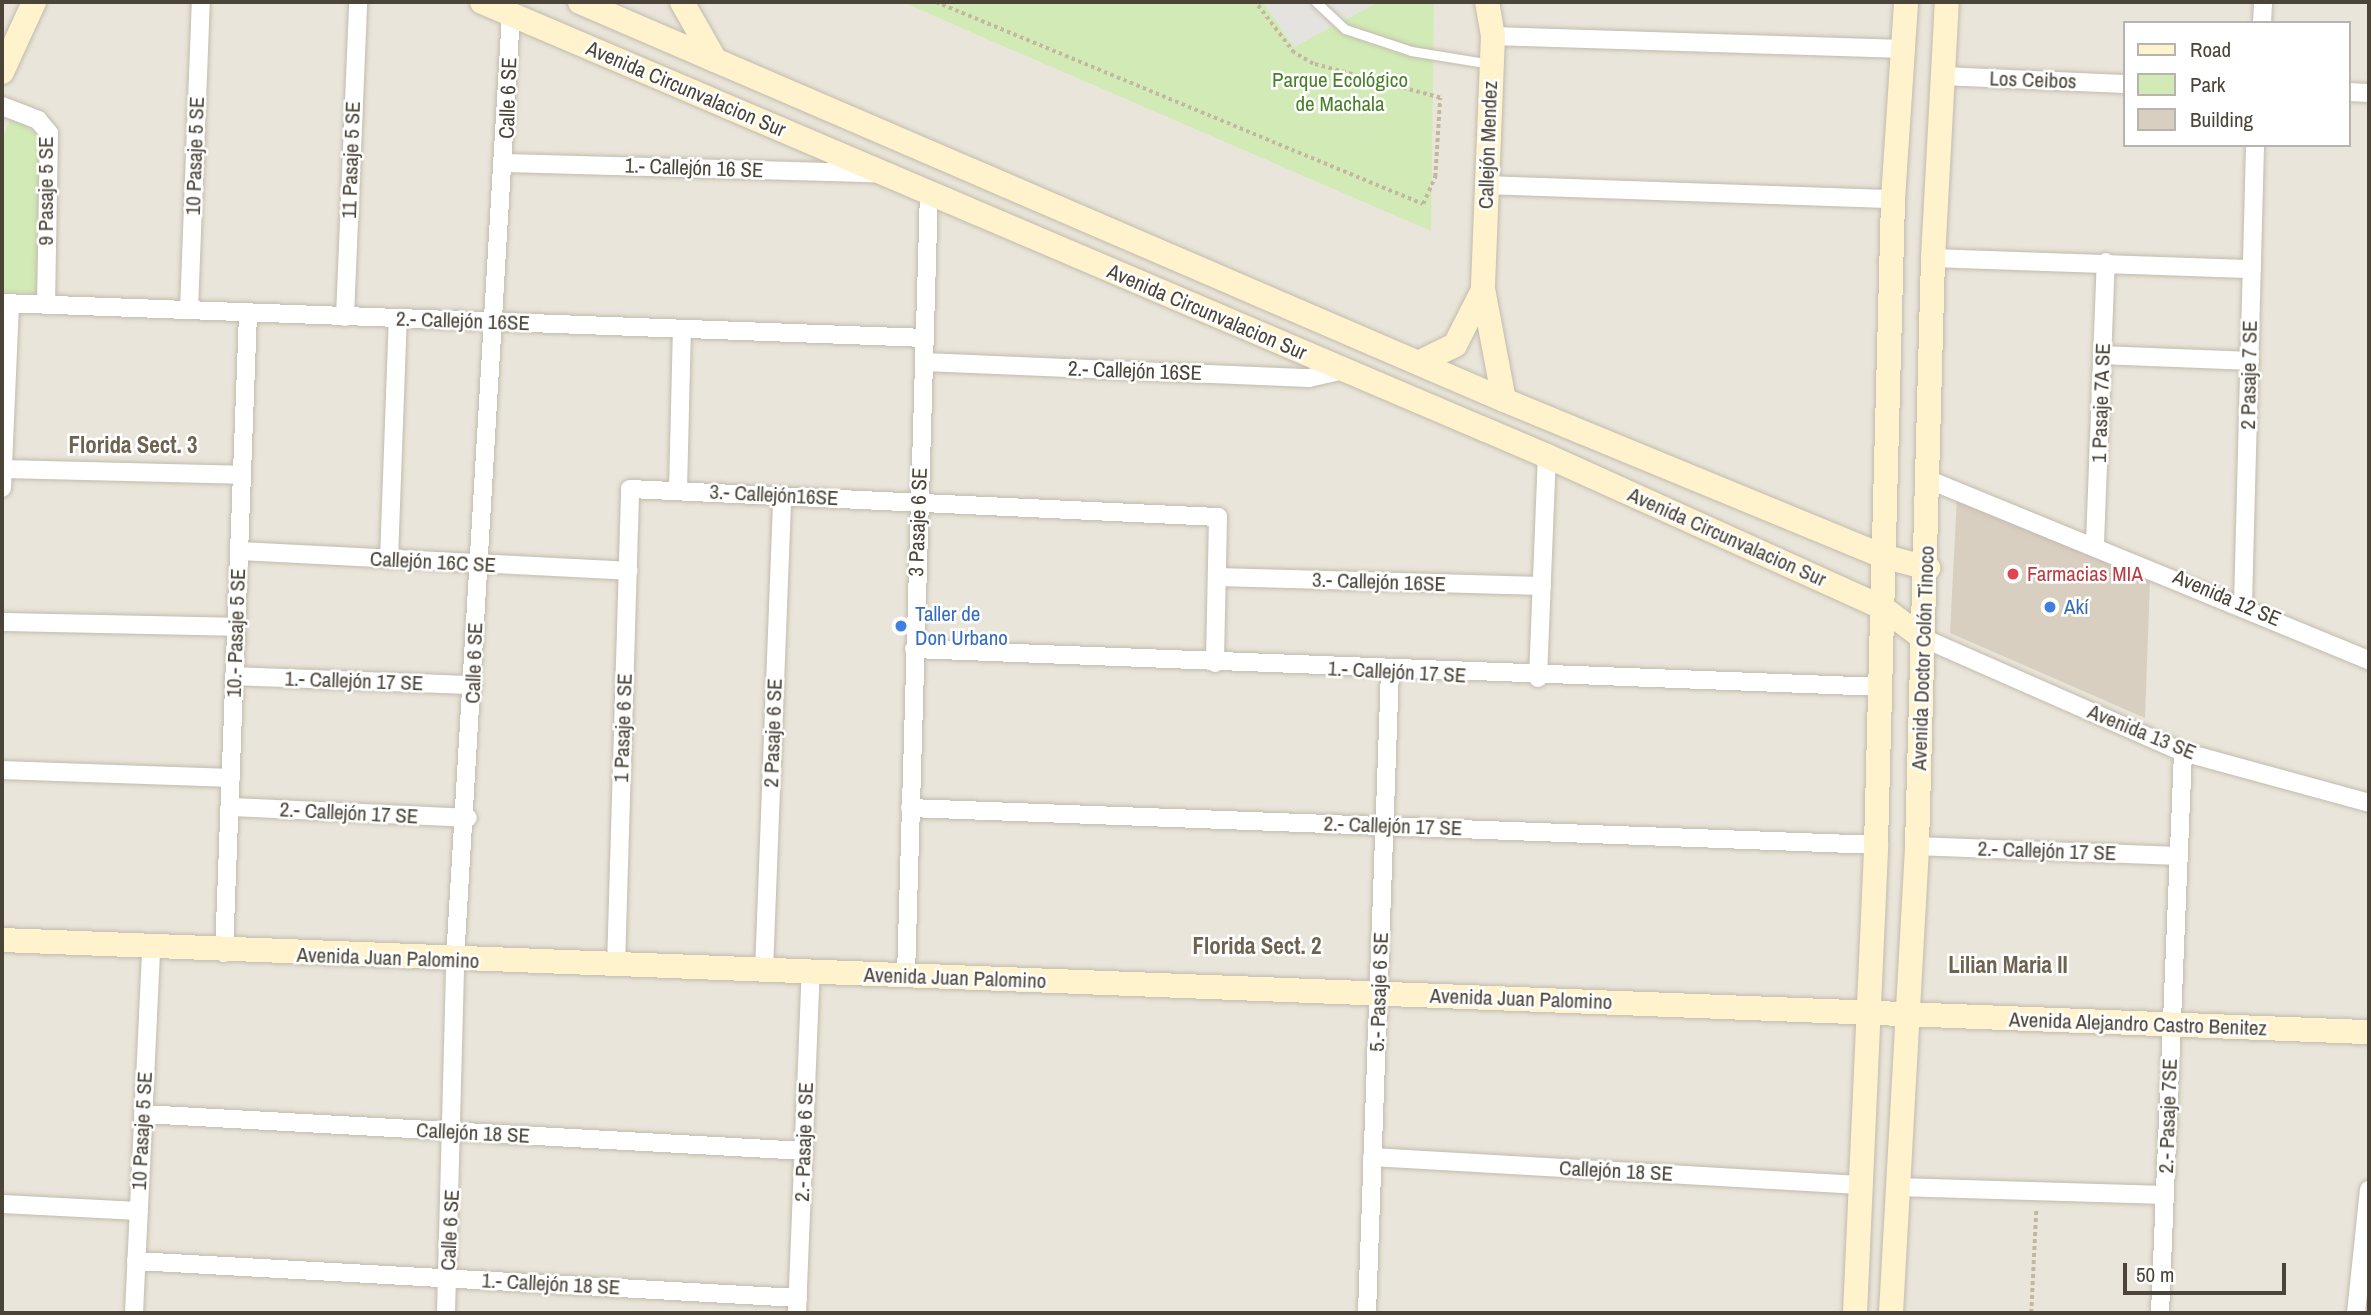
<!DOCTYPE html>
<html>
<head>
<meta charset="utf-8">
<style>
  body { margin:0 }
  #map { position:relative; width:2371px; height:1315px; overflow:hidden; background:#f6f3ec; font-family:"Archivo Narrow",sans-serif }
  div>[style] { position:absolute }
  .residential>* { inset:0; background:#eae5da }
  .green>* { inset:0; background:#d2eab5 }
  .parking>* { inset:0; background:#e5e3e0 }
  .building>* { inset:0; background:#d8cfc1 }
  .path>* { height:3.5px; margin-top:-1.75px; transform-origin:0; background:repeating-linear-gradient(90deg,#c4b79f 0 3.5px,transparent 0 7px) }
  .roads { filter:drop-shadow(0 0 2px #c2bbae) drop-shadow(0 0 2px #c2bbae) }
  .lane>* { height:9px; margin:-4.5px; padding:0 4.5px; transform-origin:4.5px; border-radius:4.5px; background:#fff }
  .street>* { height:18px; margin:-9px; padding:0 9px; transform-origin:9px; border-radius:9px; background:#fff }
  .secondary>* { height:24px; margin:-12px; padding:0 12px; transform-origin:12px; border-radius:12px; background:#fff3cd }
  .dots>* { width:19px; height:19px; translate:-50% -50%; box-sizing:border-box; border:4px solid #fff; border-radius:50% }
  span { translate:-50% -50%; white-space:nowrap; text-align:center; line-height:1.15; -webkit-text-stroke:5px #fff; paint-order:stroke }
  .park-label { font-size:21px; color:#4a7f2a }
  .street-label { font-size:21px; color:#4b4439 }
  .health-label { font-size:21px; color:#be3a42 }
  .left { translate:0 -50%; text-align:left }
  .shop-label { font-size:21px; color:#366cbe }
  .neighbourhood-label { font-size:23px; color:#6e6250; font-weight:700 }
  .frame { position:absolute; inset:0; border:4px solid #4b4439; pointer-events:none }
  .legend { position:absolute; left:2123px; top:21px; width:228px; height:126px; box-sizing:border-box; background:#fff; border:2px solid #b7b4b0; margin:0; padding:9px 12px; list-style:none; font-size:21px; color:#4b4439 }
  .legend li { display:flex; align-items:center; gap:14px; height:35px }
  .legend b { width:35px; border:2px solid #b7b4b0 }
  .scale { position:absolute; left:2123px; top:1263px; width:163px; height:32px; box-sizing:border-box; border:4px solid #4b4439; border-top:0; padding-left:9px; font-size:21px; line-height:24px; white-space:nowrap; color:#4b4439; -webkit-text-stroke:5px #fff; paint-order:stroke }
</style>
</head>
<body>
<div id="map">
  <div class="residential">
    <i style="clip-path:polygon(evenodd,2px 2px,2369px 2px,2369px 1313px,2px 1313px,2px 2px,2124px 23px,2348px 23px,2348px 145px,2124px 145px,2124px 23px)"></i>
  </div>
  <div class="green">
    <i style="clip-path:polygon(903px 2px,1434px 2px,1431px 231px,973px 33px)"></i>
    <i style="clip-path:polygon(12px 115px,41px 138px,37px 248px,46px 295px,2px 291px,2px 140px)"></i>
  </div>
  <div class="parking">
    <i style="clip-path:polygon(1263px 2px,1379px 2px,1294px 47px)"></i>
  </div>
  <div class="building">
    <i style="clip-path:polygon(1957px 496px,2150px 581px,2145px 718px,1950px 633px)"></i>
  </div>
  <div class="path">
    <i style="left:936px;top:2px;width:527px;rotate:22.53deg"></i>
    <i style="left:1423px;top:204px;width:30px;rotate:-66deg"></i>
    <i style="left:1435px;top:177px;width:79px;rotate:-86.4deg"></i>
    <i style="left:1440px;top:98px;width:131px;rotate:-165deg"></i>
    <i style="left:1313px;top:64px;width:22px;rotate:-150deg"></i>
    <i style="left:1294px;top:53px;width:64px;rotate:-127.4deg"></i>
    <i style="left:2031px;top:1313px;width:103px;rotate:-87.2deg"></i>
  </div>
  <div class="roads">
    <div class="lane">
      <i style="left:1316px;top:2px;width:40px;rotate:43deg"></i>
      <i style="left:1345px;top:29px;width:70px;rotate:18.4deg"></i>
      <i style="left:1411px;top:51px;width:81px;rotate:9.2deg"></i>
    </div>
    <div class="street">
      <i style="left:2262px;top:23px;width:21px;rotate:-87deg"></i>
      <i style="left:1493px;top:36px;width:410px;rotate:1.8deg"></i>
      <i style="left:1942px;top:76px;width:182px;rotate:2.5deg"></i>
      <i style="left:2348px;top:92px;width:21px;rotate:3deg"></i>
      <i style="left:2px;top:106px;width:39px;rotate:21deg"></i>
      <i style="left:38px;top:120px;width:17px;rotate:50deg"></i>
      <i style="left:49px;top:133px;width:171px;rotate:91deg"></i>
      <i style="left:506px;top:163px;width:367px;rotate:1.6deg"></i>
      <i style="left:1486px;top:185px;width:407px;rotate:2deg"></i>
      <i style="left:1933px;top:258px;width:319px;rotate:2deg"></i>
      <i style="left:2px;top:303px;width:923px;rotate:2.17deg"></i>
      <i style="left:189px;top:310px;width:308px;rotate:-87.8deg"></i>
      <i style="left:345px;top:317px;width:315px;rotate:-87.6deg"></i>
      <i style="left:2102px;top:355px;width:148px;rotate:2.3deg"></i>
      <i style="left:924px;top:362px;width:385px;rotate:2.4deg"></i>
      <i style="left:1309px;top:378px;width:37px;rotate:-13deg"></i>
      <i style="left:2px;top:469px;width:239px;rotate:1.4deg"></i>
      <i style="left:1927px;top:479px;width:478px;rotate:22.3deg"></i>
      <i style="left:2px;top:488px;width:185px;rotate:-87.5deg"></i>
      <i style="left:678px;top:490px;width:161px;rotate:-88.6deg"></i>
      <i style="left:2095px;top:543px;width:281px;rotate:-87.8deg"></i>
      <i style="left:239px;top:551px;width:390px;rotate:2.9deg"></i>
      <i style="left:389px;top:559px;width:240px;rotate:-87.9deg"></i>
      <i style="left:1217px;top:577px;width:325px;rotate:1.6deg"></i>
      <i style="left:2243px;top:604px;width:459px;rotate:-88.5deg"></i>
      <i style="left:2px;top:622px;width:234px;rotate:1.2deg"></i>
      <i style="left:1923px;top:638px;width:284px;rotate:23.7deg"></i>
      <i style="left:2183px;top:752px;width:193px;rotate:15.3deg"></i>
      <i style="left:914px;top:649px;width:968px;rotate:2.25deg"></i>
      <i style="left:234px;top:676px;width:239px;rotate:2.2deg"></i>
      <i style="left:1538px;top:678px;width:222px;rotate:-87.7deg"></i>
      <i style="left:2px;top:770px;width:229px;rotate:2deg"></i>
      <i style="left:230px;top:807px;width:238px;rotate:2.6deg"></i>
      <i style="left:910px;top:808px;width:967px;rotate:2.19deg"></i>
      <i style="left:1917px;top:846px;width:260px;rotate:2.2deg"></i>
      <i style="left:224px;top:953px;width:640px;rotate:-87.85deg"></i>
      <i style="left:616px;top:966px;width:477px;rotate:-88.3deg"></i>
      <i style="left:630px;top:489px;width:589px;rotate:2.73deg"></i>
      <i style="left:1218px;top:517px;width:146px;rotate:91.2deg"></i>
      <i style="left:764px;top:971px;width:476px;rotate:-87.8deg"></i>
      <i style="left:906px;top:976px;width:783px;rotate:-88.32deg"></i>
      <i style="left:143px;top:1114px;width:662px;rotate:3.2deg"></i>
      <i style="left:1372px;top:1157px;width:488px;rotate:3.3deg"></i>
      <i style="left:1897px;top:1187px;width:268px;rotate:1.7deg"></i>
      <i style="left:2px;top:1204px;width:137px;rotate:2.9deg"></i>
      <i style="left:136px;top:1261px;width:663px;rotate:3.2deg"></i>
      <i style="left:134px;top:1313px;width:365px;rotate:-87.3deg"></i>
      <i style="left:446px;top:1313px;width:353px;rotate:-88.5deg"></i>
      <i style="left:455px;top:960px;width:948px;rotate:-86.61deg"></i>
      <i style="left:797px;top:1313px;width:342px;rotate:-87.7deg"></i>
      <i style="left:1367px;top:1313px;width:642px;rotate:-87.95deg"></i>
      <i style="left:2160px;top:1313px;width:561px;rotate:-87.65deg"></i>
      <i style="left:2356px;top:1313px;width:124px;rotate:-84deg"></i>
    </div>
    <div class="secondary">
      <i style="left:482px;top:2px;width:1158px;rotate:23.09deg"></i>
      <i style="left:1547px;top:456px;width:369px;rotate:24.3deg"></i>
      <i style="left:1883px;top:608px;width:50px;rotate:36.9deg"></i>
      <i style="left:580px;top:2px;width:1006px;rotate:23.3deg"></i>
      <i style="left:1504px;top:400px;width:409px;rotate:22.4deg"></i>
      <i style="left:1882px;top:556px;width:48px;rotate:14.6deg"></i>
      <i style="left:682px;top:2px;width:67px;rotate:60.4deg"></i>
      <i style="left:1487px;top:2px;width:35px;rotate:80deg"></i>
      <i style="left:1493px;top:36px;width:253px;rotate:92.3deg"></i>
      <i style="left:1483px;top:289px;width:113px;rotate:79.3deg"></i>
      <i style="left:2px;top:72px;width:77px;rotate:-65.4deg"></i>
      <i style="left:1418px;top:363px;width:41px;rotate:-25.9deg"></i>
      <i style="left:1455px;top:345px;width:62px;rotate:-63deg"></i>
      <i style="left:2px;top:940px;width:2369px;rotate:2.23deg"></i>
      <i style="left:1855px;top:1313px;width:468px;rotate:-87.4deg"></i>
      <i style="left:1876px;top:845px;width:646px;rotate:-88.49deg"></i>
      <i style="left:1893px;top:199px;width:197px;rotate:-86.2deg"></i>
      <i style="left:1891px;top:1313px;width:468px;rotate:-86.8deg"></i>
      <i style="left:1917px;top:846px;width:588px;rotate:-88.44deg"></i>
      <i style="left:1933px;top:258px;width:256px;rotate:-86.9deg"></i>
    </div>
  </div>
  <div class="dots">
    <i style="left:2013px;top:574px;background:#e0444e"></i>
    <i style="left:2050px;top:607px;background:#3f7fe0"></i>
    <i style="left:901px;top:626px;background:#3f7fe0"></i>
  </div>
  <div class="park-label">
    <span style="left:1340px;top:92px">Parque Ecológico<br>de Machala</span>
  </div>
  <div class="street-label">
    <span style="left:2033px;top:80px;rotate:2deg">Los Ceibos</span>
    <span style="left:686px;top:89px;rotate:23deg">Avenida Circunvalacion Sur</span>
    <span style="left:508px;top:98px;rotate:-88deg">Calle 6 SE</span>
    <span style="left:1488px;top:145px;rotate:-88deg">Callejón Mendez</span>
    <span style="left:195px;top:156px;rotate:-88deg">10 Pasaje 5 SE</span>
    <span style="left:351px;top:160px;rotate:-88deg">11 Pasaje 5 SE</span>
    <span style="left:694px;top:168px;rotate:2deg">1.- Callejón 16 SE</span>
    <span style="left:46px;top:191px;rotate:-90deg">9 Pasaje 5 SE</span>
    <span style="left:1207px;top:312px;rotate:23deg">Avenida Circunvalacion Sur</span>
    <span style="left:463px;top:321px;rotate:2deg">2.- Callejón 16SE</span>
    <span style="left:1135px;top:371px;rotate:2deg">2.- Callejón 16SE</span>
    <span style="left:2249px;top:375px;rotate:-89deg">2 Pasaje 7 SE</span>
    <span style="left:2101px;top:403px;rotate:-88deg">1 Pasaje 7A SE</span>
    <span style="left:774px;top:495px;rotate:3deg">3.- Callejón16SE</span>
    <span style="left:918px;top:522px;rotate:-88deg">3 Pasaje 6 SE</span>
    <span style="left:1727px;top:537px;rotate:24deg">Avenida Circunvalacion Sur</span>
    <span style="left:433px;top:562px;rotate:3deg">Callejón 16C SE</span>
    <span style="left:1379px;top:582px;rotate:2deg">3.- Callejón 16SE</span>
    <span style="left:2227px;top:598px;rotate:23deg">Avenida 12 SE</span>
    <span style="left:236px;top:633px;rotate:-88deg">10.- Pasaje 5 SE</span>
    <span style="left:1923px;top:658px;rotate:-88deg">Avenida Doctor Colón Tinoco</span>
    <span style="left:474px;top:663px;rotate:-88deg">Calle 6 SE</span>
    <span style="left:1397px;top:672px;rotate:3deg">1.- Callejón 17 SE</span>
    <span style="left:354px;top:681px;rotate:2deg">1.- Callejón 17 SE</span>
    <span style="left:623px;top:728px;rotate:-88deg">1 Pasaje 6 SE</span>
    <span style="left:2142px;top:732px;rotate:22deg">Avenida 13 SE</span>
    <span style="left:773px;top:733px;rotate:-88deg">2 Pasaje 6 SE</span>
    <span style="left:349px;top:813px;rotate:3deg">2.- Callejón 17 SE</span>
    <span style="left:1393px;top:826px;rotate:2deg">2.- Callejón 17 SE</span>
    <span style="left:2047px;top:851px;rotate:2deg">2.- Callejón 17 SE</span>
    <span style="left:388px;top:958px;rotate:2deg">Avenida Juan Palomino</span>
    <span style="left:955px;top:978px;rotate:2deg">Avenida Juan Palomino</span>
    <span style="left:1379px;top:992px;rotate:-88deg">5.- Pasaje 6 SE</span>
    <span style="left:1521px;top:999px;rotate:2deg">Avenida Juan Palomino</span>
    <span style="left:2138px;top:1024px;rotate:2deg">Avenida Alejandro Castro Benitez</span>
    <span style="left:2168px;top:1116px;rotate:-88deg">2.- Pasaje 7SE</span>
    <span style="left:142px;top:1131px;rotate:-87deg">10 Pasaje 5 SE</span>
    <span style="left:473px;top:1133px;rotate:3deg">Callejón 18 SE</span>
    <span style="left:804px;top:1142px;rotate:-88deg">2.- Pasaje 6 SE</span>
    <span style="left:1616px;top:1171px;rotate:3deg">Callejón 18 SE</span>
    <span style="left:450px;top:1230px;rotate:-87deg">Calle 6 SE</span>
    <span style="left:551px;top:1284px;rotate:3deg">1.- Callejón 18 SE</span>
  </div>
  <div class="health-label">
    <span class="left" style="left:2027px;top:574px">Farmacias MIA</span>
  </div>
  <div class="shop-label">
    <span class="left" style="left:2064px;top:607px">Akí</span>
    <span class="left" style="left:915px;top:626px">Taller de<br>Don Urbano</span>
  </div>
  <div class="neighbourhood-label">
    <span style="left:133px;top:445px">Florida Sect. 3</span>
    <span style="left:1257px;top:946px">Florida Sect. 2</span>
    <span style="left:2008px;top:965px">Lilian Maria II</span>
  </div>
  <div class="frame"></div>
  <ul class="legend">
  <li><b style="height:9px;background:#fff3cd"></b>Road</li>
  <li><b style="height:19px;background:#d2eab5"></b>Park</li>
  <li><b style="height:19px;background:#d8cfc1"></b>Building</li>
  </ul>
  <div class="scale">50 m</div>
</div>
</body>
</html>
